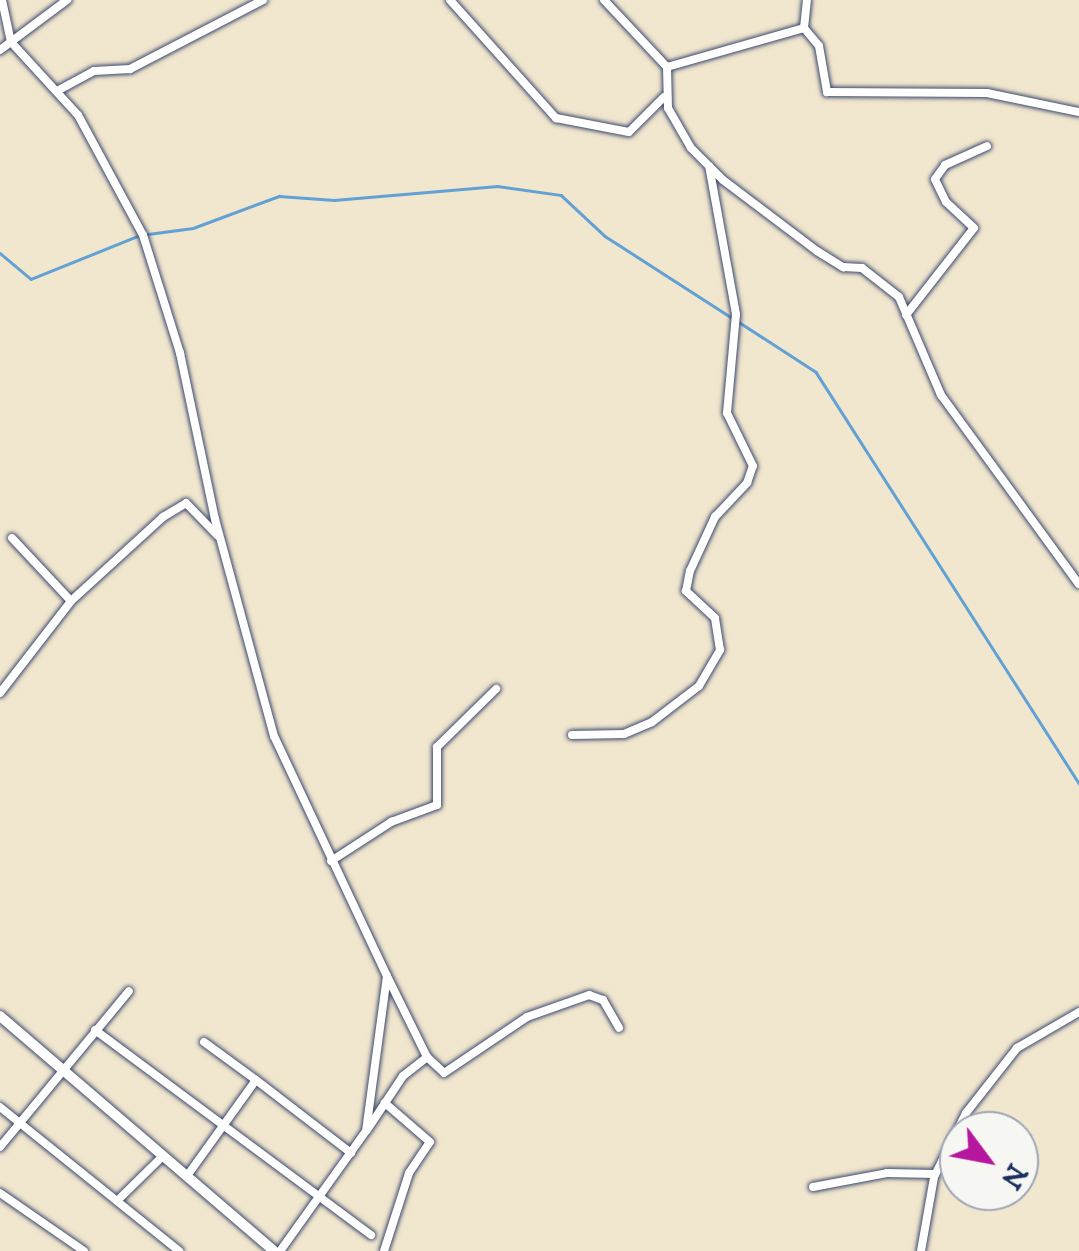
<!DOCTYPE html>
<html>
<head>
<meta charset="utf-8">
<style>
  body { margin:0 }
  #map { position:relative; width:1079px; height:1251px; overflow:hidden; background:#f1e6ce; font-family:"IM FELL DW Pica",serif }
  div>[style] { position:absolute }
  .stream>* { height:2.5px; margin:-1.25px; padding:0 1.25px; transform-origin:1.25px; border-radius:1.25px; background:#61a1d4 }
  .roads { filter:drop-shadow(0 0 2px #3b4a6f) drop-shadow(0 0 2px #3b4a6f) }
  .minor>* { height:8px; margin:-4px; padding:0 4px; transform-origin:4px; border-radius:4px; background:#fff }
  .major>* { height:10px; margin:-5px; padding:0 5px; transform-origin:5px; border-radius:5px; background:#fff }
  span { translate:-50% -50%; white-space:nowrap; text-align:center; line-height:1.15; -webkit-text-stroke:9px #f6f6f2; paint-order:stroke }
  .north { position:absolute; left:939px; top:1111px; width:100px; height:100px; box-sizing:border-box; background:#f6f6f2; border:2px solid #9ea6b7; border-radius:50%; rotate:122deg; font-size:28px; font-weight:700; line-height:40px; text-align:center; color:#1b2f5e }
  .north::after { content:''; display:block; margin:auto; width:35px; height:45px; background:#b5179e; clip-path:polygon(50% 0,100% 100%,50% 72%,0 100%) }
</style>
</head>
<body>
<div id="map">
  <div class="stream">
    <i style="left:148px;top:234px;width:45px;rotate:-7.6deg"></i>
    <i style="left:193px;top:228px;width:92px;rotate:-20.4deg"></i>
    <i style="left:279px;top:196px;width:55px;rotate:4.2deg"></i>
    <i style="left:334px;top:200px;width:164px;rotate:-4.9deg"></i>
    <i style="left:497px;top:186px;width:65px;rotate:8deg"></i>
    <i style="left:561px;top:195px;width:60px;rotate:43deg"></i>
    <i style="left:605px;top:236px;width:151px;rotate:32.8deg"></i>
    <i style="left:0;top:253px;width:40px;rotate:40deg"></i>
    <i style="left:31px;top:279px;width:118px;rotate:-22deg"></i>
    <i style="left:739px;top:322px;width:92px;rotate:33deg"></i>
    <i style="left:816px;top:372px;width:489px;rotate:57.4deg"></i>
  </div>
  <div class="roads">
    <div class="minor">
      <i style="left:2px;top:0;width:43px;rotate:77.9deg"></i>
      <i style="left:11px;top:42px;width:99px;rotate:47.5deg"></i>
      <i style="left:78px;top:115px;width:136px;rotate:61.6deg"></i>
      <i style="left:143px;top:235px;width:124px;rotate:72.6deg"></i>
      <i style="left:180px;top:353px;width:170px;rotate:78.1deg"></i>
      <i style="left:215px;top:519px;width:225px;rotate:74.8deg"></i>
      <i style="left:274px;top:736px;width:265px;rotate:64.8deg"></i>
      <i style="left:387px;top:976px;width:156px;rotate:97.7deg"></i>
      <i style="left:366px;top:1131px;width:148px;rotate:125.6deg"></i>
      <i style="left:450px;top:0;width:159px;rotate:48.1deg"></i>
      <i style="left:556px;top:118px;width:74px;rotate:10.9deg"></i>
      <i style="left:629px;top:132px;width:49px;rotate:-45deg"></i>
      <i style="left:604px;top:0;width:92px;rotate:46.8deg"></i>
      <i style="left:667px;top:67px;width:41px;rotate:88.6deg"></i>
      <i style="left:668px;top:108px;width:46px;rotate:60.1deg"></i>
      <i style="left:691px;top:148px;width:45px;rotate:45deg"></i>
      <i style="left:723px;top:180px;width:118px;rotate:37.1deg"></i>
      <i style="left:817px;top:251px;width:31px;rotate:32deg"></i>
      <i style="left:843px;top:267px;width:19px;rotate:3deg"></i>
      <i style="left:862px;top:268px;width:47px;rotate:38.1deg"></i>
      <i style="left:899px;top:297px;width:107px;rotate:66.8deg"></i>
      <i style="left:941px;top:395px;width:234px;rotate:53.9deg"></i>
      <i style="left:804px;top:28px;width:23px;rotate:50deg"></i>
      <i style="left:819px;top:46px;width:47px;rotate:80.1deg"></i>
      <i style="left:827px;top:92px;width:160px;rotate:0.4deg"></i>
      <i style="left:987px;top:93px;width:94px;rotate:11.7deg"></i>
      <i style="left:0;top:50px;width:84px;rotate:-36.7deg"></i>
      <i style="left:667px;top:67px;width:142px;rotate:-15.9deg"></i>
      <i style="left:804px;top:28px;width:28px;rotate:-84deg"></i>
      <i style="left:57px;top:91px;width:42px;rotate:-28.4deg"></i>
      <i style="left:94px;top:71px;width:36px;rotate:-3deg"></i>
      <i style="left:130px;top:69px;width:150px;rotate:-27.4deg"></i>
      <i style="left:906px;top:315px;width:110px;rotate:-52deg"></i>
      <i style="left:974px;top:228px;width:38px;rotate:-137deg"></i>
      <i style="left:946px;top:202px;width:25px;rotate:-116deg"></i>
      <i style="left:935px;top:179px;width:17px;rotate:-54deg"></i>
      <i style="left:945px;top:165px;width:46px;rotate:-24.3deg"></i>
      <i style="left:12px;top:538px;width:86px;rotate:46.9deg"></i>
      <i style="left:0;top:693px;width:116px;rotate:-52.3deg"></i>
      <i style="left:71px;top:601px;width:125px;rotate:-42.4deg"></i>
      <i style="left:163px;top:517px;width:27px;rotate:-31deg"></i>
      <i style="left:186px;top:503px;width:46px;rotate:45.9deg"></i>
      <i style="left:572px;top:735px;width:52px;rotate:-1.1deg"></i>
      <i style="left:624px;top:734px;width:30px;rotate:-23deg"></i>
      <i style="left:652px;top:722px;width:59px;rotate:-37.5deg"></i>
      <i style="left:699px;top:686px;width:42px;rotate:-59.7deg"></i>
      <i style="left:720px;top:650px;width:32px;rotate:-99deg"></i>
      <i style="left:715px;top:618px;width:40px;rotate:-137deg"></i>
      <i style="left:686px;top:591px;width:20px;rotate:-79deg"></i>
      <i style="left:690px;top:571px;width:60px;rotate:-65.2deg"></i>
      <i style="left:715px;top:517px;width:47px;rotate:-46.7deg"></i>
      <i style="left:747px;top:483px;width:18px;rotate:-71deg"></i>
      <i style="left:753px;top:466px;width:59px;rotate:-116.1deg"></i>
      <i style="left:727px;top:413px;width:99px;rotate:-84.8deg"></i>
      <i style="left:736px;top:314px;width:150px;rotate:-100.3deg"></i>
      <i style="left:331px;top:861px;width:72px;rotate:-33deg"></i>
      <i style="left:391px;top:822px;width:49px;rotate:-20.3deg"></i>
      <i style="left:437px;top:805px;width:58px;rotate:-90deg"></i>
      <i style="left:437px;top:747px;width:83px;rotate:-44.5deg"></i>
      <i style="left:387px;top:976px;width:90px;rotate:63.7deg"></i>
      <i style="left:427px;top:1057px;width:23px;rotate:43deg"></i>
      <i style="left:444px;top:1073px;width:100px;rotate:-34deg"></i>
      <i style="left:527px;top:1017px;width:66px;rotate:-19.5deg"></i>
      <i style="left:589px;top:995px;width:15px;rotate:20deg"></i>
      <i style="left:603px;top:1000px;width:32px;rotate:60deg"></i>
      <i style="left:95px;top:1030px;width:344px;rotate:36.6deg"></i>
      <i style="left:204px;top:1042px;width:64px;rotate:36.2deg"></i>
      <i style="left:0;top:1107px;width:230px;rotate:38.8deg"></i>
      <i style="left:367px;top:1130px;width:65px;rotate:-56.3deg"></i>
      <i style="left:403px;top:1076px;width:31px;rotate:-38deg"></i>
      <i style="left:0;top:1147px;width:202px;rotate:-50.4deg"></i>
      <i style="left:187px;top:1176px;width:118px;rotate:-54.3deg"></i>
      <i style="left:256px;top:1080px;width:120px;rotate:37.5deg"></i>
      <i style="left:813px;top:1187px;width:75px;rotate:-10.7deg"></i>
      <i style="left:887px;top:1173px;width:48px;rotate:1.2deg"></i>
      <i style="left:0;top:1193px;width:102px;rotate:34.6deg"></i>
      <i style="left:117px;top:1201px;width:64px;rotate:-44.4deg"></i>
      <i style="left:384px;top:1251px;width:82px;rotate:-72.2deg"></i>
      <i style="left:409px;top:1173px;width:37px;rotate:-56deg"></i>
      <i style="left:430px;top:1142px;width:60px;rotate:-139.1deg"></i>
      <i style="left:921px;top:1251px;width:75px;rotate:-80deg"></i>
      <i style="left:934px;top:1177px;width:72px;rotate:-63.4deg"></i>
      <i style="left:966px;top:1113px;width:83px;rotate:-51.9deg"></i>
      <i style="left:1017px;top:1048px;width:72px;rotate:-30.1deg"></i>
    </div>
    <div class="major">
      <i style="left:0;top:1016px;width:361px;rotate:40.6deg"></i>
    </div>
  </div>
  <div class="north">N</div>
</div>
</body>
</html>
